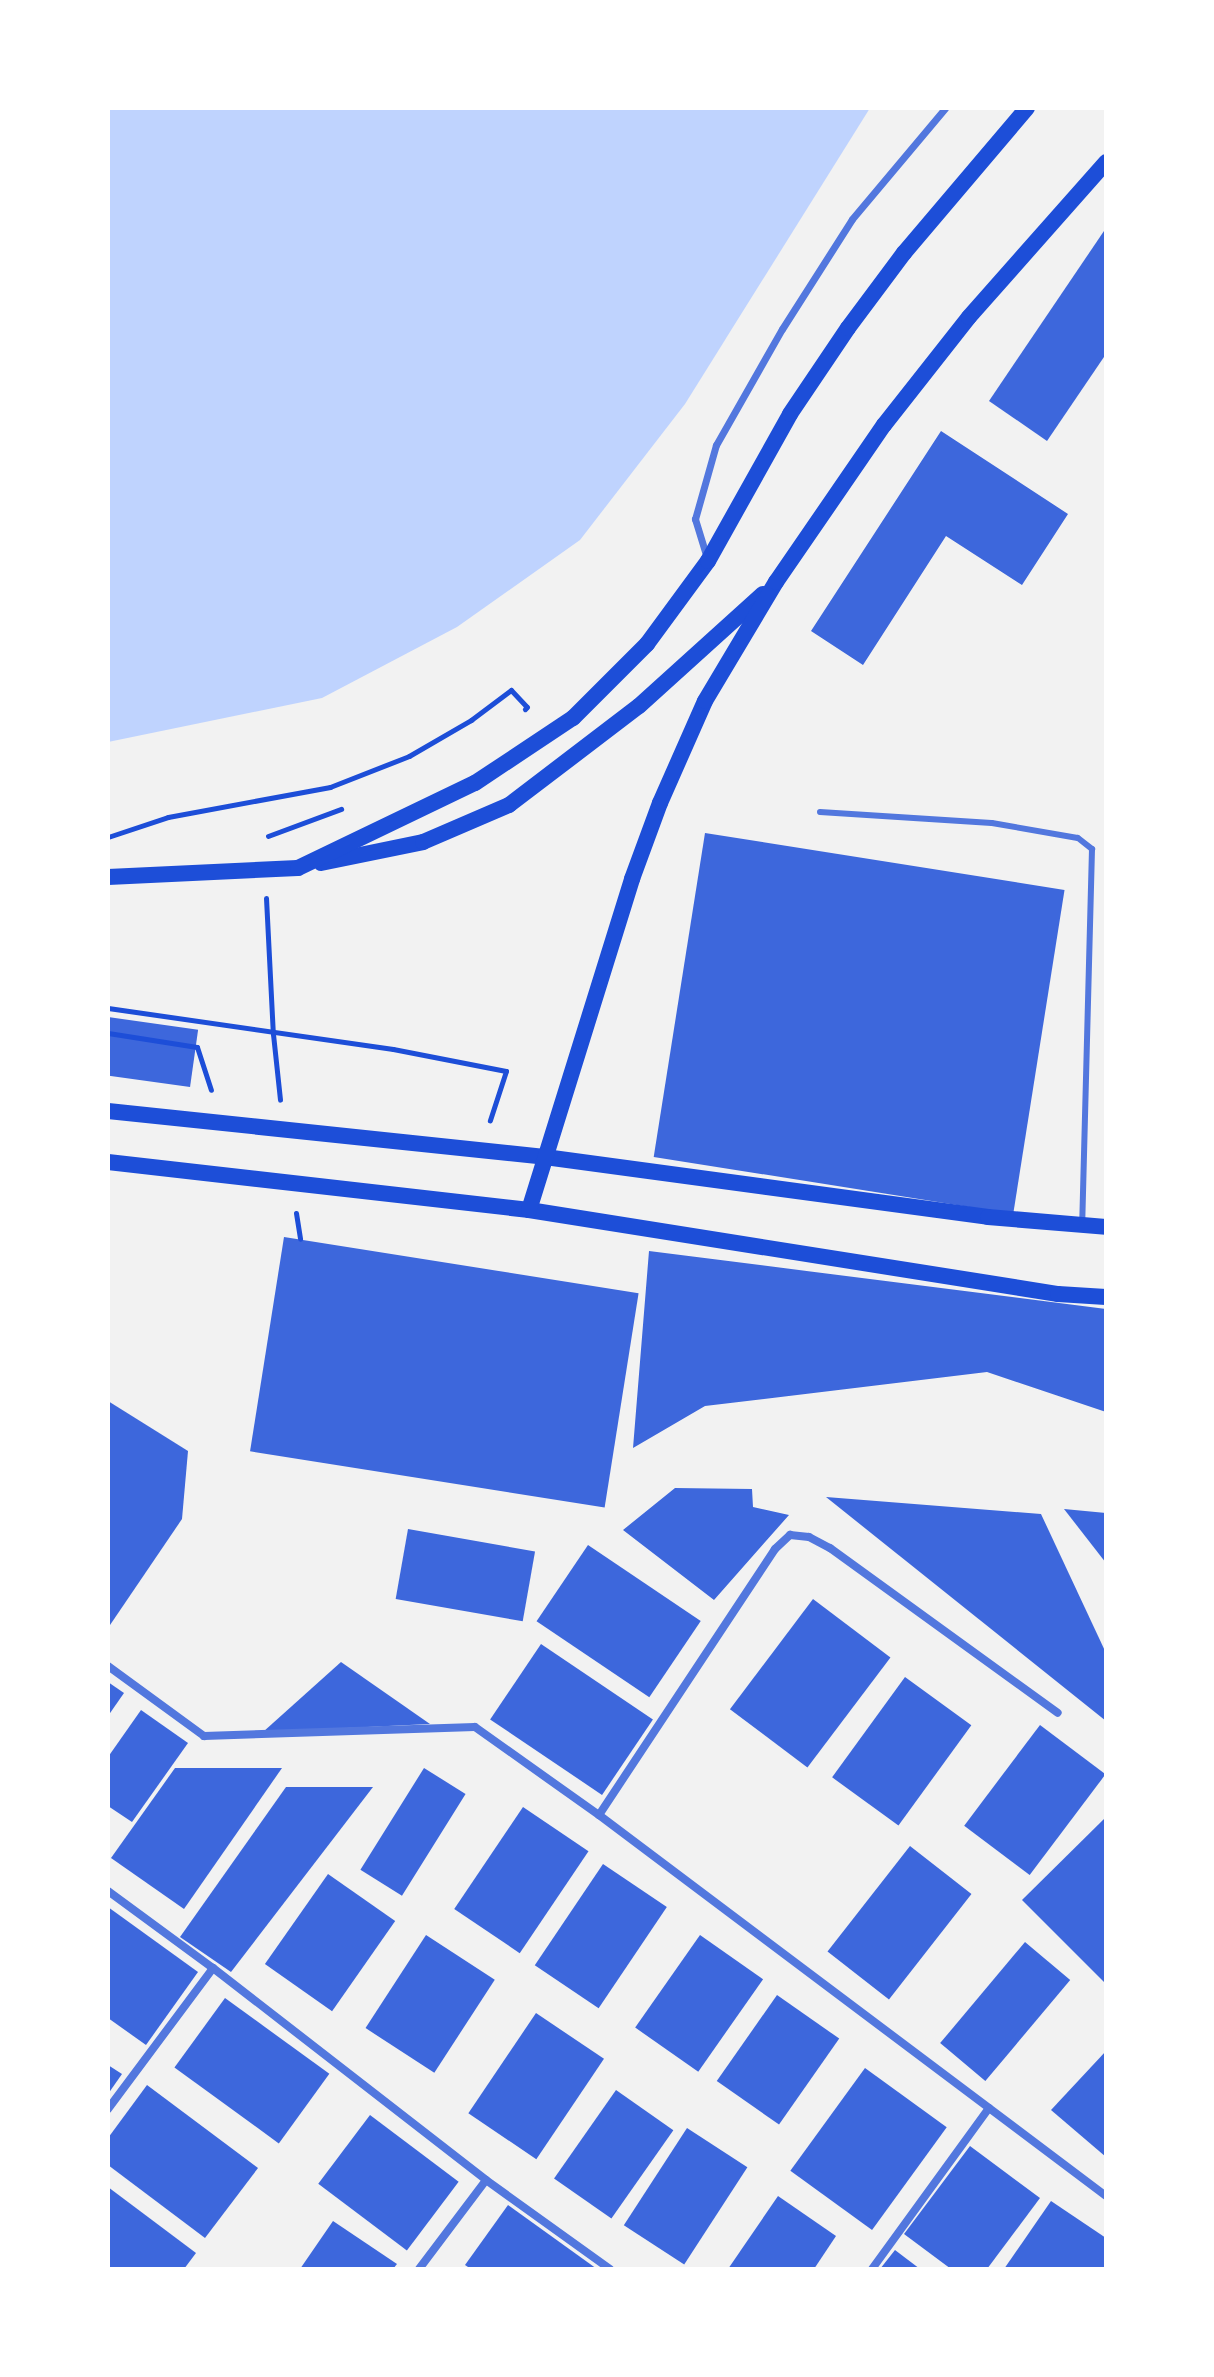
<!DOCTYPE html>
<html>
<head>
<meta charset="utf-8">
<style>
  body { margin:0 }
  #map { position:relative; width:1214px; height:2377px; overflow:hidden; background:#f2f2f2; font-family:Mulish,sans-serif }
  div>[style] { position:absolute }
  .water>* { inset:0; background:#bfd3fe }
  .building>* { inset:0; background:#3d67dc; transform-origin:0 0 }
  .path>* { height:5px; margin:-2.5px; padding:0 2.5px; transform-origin:2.5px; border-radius:2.5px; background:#1d4ed8 }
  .service>* { height:6px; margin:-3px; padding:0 3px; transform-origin:3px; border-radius:3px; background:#5277de }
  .pedestrian>* { height:7px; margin:-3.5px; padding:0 3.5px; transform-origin:3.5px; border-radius:3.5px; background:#5277de }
  .minor>* { height:8px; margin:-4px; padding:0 4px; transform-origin:4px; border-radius:4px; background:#5277de }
  .secondary>* { height:16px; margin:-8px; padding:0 8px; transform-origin:8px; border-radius:8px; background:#1d4ed8 }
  span { translate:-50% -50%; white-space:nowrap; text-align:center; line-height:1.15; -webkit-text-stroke:6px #fff; paint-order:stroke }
  .frame { position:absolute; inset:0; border:110px solid #fff; pointer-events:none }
</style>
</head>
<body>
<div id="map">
  <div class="water">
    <i style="clip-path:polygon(108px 108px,870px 108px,685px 404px,580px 540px,457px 627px,322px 698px,108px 742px)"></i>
  </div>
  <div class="building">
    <i style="clip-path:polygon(1106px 228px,1106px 354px,1047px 441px,989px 401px)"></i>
    <i style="clip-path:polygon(941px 431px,1068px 514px,1022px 585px,946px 536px,863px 665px,811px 631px)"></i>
    <i style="left:705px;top:833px;width:364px;height:328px;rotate:9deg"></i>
    <i style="left:108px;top:1017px;width:91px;height:58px;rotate:8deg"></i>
    <i style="left:284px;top:1237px;width:359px;height:217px;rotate:9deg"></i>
    <i style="clip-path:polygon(649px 1251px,1106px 1309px,1106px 1412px,987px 1372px,705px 1406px,633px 1448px)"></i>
    <i style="clip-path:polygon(108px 1401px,188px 1451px,182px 1519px,108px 1628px)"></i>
    <i style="clip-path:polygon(675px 1488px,752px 1489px,753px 1507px,789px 1515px,714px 1600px,623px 1530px)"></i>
    <i style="clip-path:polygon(826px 1497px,1041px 1514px,1106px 1653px,1106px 1721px)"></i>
    <i style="clip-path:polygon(1064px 1509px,1106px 1513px,1106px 1563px)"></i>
    <i style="left:408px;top:1529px;width:129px;height:71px;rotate:10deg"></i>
    <i style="left:588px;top:1545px;width:136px;height:92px;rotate:34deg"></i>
    <i style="left:813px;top:1599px;width:97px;height:138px;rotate:37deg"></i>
    <i style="left:541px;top:1644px;width:135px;height:91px;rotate:34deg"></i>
    <i style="clip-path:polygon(341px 1662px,430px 1724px,263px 1732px)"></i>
    <i style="left:905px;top:1677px;width:82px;height:124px;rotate:36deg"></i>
    <i style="clip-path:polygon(108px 1682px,124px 1693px,108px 1716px)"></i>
    <i style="clip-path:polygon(141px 1710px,188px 1743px,132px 1822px,108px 1806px,108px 1757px)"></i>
    <i style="left:1040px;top:1725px;width:82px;height:126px;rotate:37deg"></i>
    <i style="clip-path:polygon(175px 1768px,282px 1768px,184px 1909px,111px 1858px)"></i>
    <i style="left:424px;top:1768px;width:49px;height:120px;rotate:32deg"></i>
    <i style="clip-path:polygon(286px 1787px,373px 1787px,231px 1972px,180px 1937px)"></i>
    <i style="left:523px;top:1807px;width:79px;height:123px;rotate:34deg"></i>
    <i style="clip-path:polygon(1106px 1817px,1106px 1984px,1022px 1900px)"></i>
    <i style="left:910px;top:1846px;width:78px;height:134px;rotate:38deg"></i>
    <i style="left:603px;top:1864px;width:77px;height:122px;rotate:34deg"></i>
    <i style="left:328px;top:1874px;width:82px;height:110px;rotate:35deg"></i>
    <i style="clip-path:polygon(108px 1907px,198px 1972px,146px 2045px,108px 2018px)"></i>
    <i style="left:426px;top:1935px;width:82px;height:111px;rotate:33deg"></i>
    <i style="left:700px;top:1935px;width:77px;height:113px;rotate:35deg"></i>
    <i style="left:1025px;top:1942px;width:59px;height:132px;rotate:40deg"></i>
    <i style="left:777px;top:1995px;width:76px;height:105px;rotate:35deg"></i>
    <i style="left:225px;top:1998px;width:129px;height:86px;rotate:36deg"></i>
    <i style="left:536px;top:2013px;width:82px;height:121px;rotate:34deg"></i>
    <i style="clip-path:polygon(1106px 2051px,1106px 2157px,1051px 2110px)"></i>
    <i style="clip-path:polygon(108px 2065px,122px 2074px,108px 2094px)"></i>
    <i style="left:865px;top:2068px;width:101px;height:127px;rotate:36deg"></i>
    <i style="clip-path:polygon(147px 2085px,258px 2168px,205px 2238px,108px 2165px,108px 2138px)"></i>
    <i style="left:616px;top:2090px;width:70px;height:108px;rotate:35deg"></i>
    <i style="left:370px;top:2115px;width:111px;height:86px;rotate:37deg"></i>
    <i style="left:687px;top:2128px;width:72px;height:116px;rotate:33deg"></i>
    <i style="clip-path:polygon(970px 2146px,1040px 2198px,987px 2269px,951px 2269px,904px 2234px)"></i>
    <i style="clip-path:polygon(108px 2187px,196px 2253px,184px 2269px,108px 2269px)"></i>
    <i style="clip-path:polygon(778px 2196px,836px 2236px,814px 2269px,728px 2269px)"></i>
    <i style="clip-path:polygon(1051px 2201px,1106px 2238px,1106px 2269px,1004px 2269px)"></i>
    <i style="clip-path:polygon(508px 2205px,597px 2269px,471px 2269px,465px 2265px)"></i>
    <i style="clip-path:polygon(333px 2221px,397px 2264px,393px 2269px,300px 2269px)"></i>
    <i style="clip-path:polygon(895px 2250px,920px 2269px,880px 2269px)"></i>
  </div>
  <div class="path">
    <i style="left:268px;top:836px;width:78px;rotate:-20.3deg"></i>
    <i style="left:108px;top:837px;width:63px;rotate:-18.4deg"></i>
    <i style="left:168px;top:817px;width:165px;rotate:-10.5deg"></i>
    <i style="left:330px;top:787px;width:85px;rotate:-21.4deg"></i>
    <i style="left:409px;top:756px;width:72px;rotate:-30.1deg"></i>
    <i style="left:471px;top:720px;width:50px;rotate:-36.9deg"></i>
    <i style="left:511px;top:690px;width:23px;rotate:47deg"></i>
    <i style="left:527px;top:707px;width:3px;rotate:135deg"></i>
    <i style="left:266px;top:898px;width:136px;rotate:87.1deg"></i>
    <i style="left:273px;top:1034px;width:66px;rotate:83.9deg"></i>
    <i style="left:108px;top:1008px;width:288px;rotate:8.2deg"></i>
    <i style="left:393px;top:1049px;width:115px;rotate:11deg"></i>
    <i style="left:506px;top:1071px;width:52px;rotate:108.1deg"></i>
    <i style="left:108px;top:1033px;width:90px;rotate:8.9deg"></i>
    <i style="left:197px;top:1047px;width:45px;rotate:72deg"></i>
    <i style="left:296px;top:1213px;width:26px;rotate:81deg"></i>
  </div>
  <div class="service">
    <i style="left:820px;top:812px;width:172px;rotate:3.7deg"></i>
    <i style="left:992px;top:823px;width:87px;rotate:9.9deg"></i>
    <i style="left:1078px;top:838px;width:18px;rotate:38deg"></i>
    <i style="left:1092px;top:849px;width:374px;rotate:91.5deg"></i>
  </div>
  <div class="pedestrian">
    <i style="left:707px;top:558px;width:41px;rotate:-107.1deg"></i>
    <i style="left:695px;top:519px;width:77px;rotate:-74.2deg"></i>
    <i style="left:716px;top:445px;width:133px;rotate:-60.4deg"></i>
    <i style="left:782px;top:329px;width:130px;rotate:-57.5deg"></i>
    <i style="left:852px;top:219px;width:145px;rotate:-50deg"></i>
  </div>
  <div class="minor">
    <i style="left:108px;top:1666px;width:119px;rotate:36.1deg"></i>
    <i style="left:204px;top:1736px;width:271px;rotate:-1.9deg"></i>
    <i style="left:475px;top:1727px;width:152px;rotate:35.4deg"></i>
    <i style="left:599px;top:1815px;width:634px;rotate:36.92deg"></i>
    <i style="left:599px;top:1815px;width:319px;rotate:-56.5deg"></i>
    <i style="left:775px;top:1549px;width:21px;rotate:-43deg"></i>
    <i style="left:790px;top:1535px;width:19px;rotate:6deg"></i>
    <i style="left:809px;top:1537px;width:24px;rotate:28deg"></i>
    <i style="left:830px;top:1548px;width:281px;rotate:35.9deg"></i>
    <i style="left:108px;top:1891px;width:130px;rotate:36.3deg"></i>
    <i style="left:213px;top:1968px;width:346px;rotate:37.8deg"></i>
    <i style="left:486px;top:2180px;width:153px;rotate:35.7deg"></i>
    <i style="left:108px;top:2109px;width:176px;rotate:-53.3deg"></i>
    <i style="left:419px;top:2269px;width:111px;rotate:-53deg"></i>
    <i style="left:872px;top:2269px;width:199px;rotate:-54deg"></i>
  </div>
  <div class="secondary">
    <i style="left:321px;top:863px;width:104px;rotate:-11.6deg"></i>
    <i style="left:423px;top:842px;width:94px;rotate:-23.3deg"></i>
    <i style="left:509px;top:805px;width:163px;rotate:-37.3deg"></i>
    <i style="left:639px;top:706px;width:167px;rotate:-42.1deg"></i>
    <i style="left:108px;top:877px;width:190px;rotate:-2.7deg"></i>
    <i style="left:298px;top:868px;width:196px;rotate:-25.7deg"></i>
    <i style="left:475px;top:783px;width:118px;rotate:-33.6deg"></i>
    <i style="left:573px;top:718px;width:105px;rotate:-45deg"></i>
    <i style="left:647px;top:644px;width:103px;rotate:-53.7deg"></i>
    <i style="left:708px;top:561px;width:168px;rotate:-60.8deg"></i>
    <i style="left:790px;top:414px;width:104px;rotate:-56deg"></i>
    <i style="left:848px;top:328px;width:94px;rotate:-53.3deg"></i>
    <i style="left:904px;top:253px;width:190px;rotate:-49.7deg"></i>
    <i style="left:108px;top:1111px;width:439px;rotate:6deg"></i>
    <i style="left:545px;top:1157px;width:447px;rotate:7.7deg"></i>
    <i style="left:988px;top:1217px;width:118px;rotate:4.8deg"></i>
    <i style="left:108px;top:1162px;width:424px;rotate:6.5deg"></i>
    <i style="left:529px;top:1210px;width:536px;rotate:9.02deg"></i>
    <i style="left:1058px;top:1294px;width:48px;rotate:3.6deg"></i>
    <i style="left:529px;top:1210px;width:347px;rotate:-72.7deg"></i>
    <i style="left:632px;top:879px;width:81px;rotate:-69.8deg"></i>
    <i style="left:660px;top:803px;width:111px;rotate:-66.2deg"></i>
    <i style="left:705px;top:701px;width:139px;rotate:-59.2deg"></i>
    <i style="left:776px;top:582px;width:191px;rotate:-55.5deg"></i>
    <i style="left:884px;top:425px;width:137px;rotate:-51.8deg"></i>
    <i style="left:969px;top:317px;width:207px;rotate:-48.5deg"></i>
  </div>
  <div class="frame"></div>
</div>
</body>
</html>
